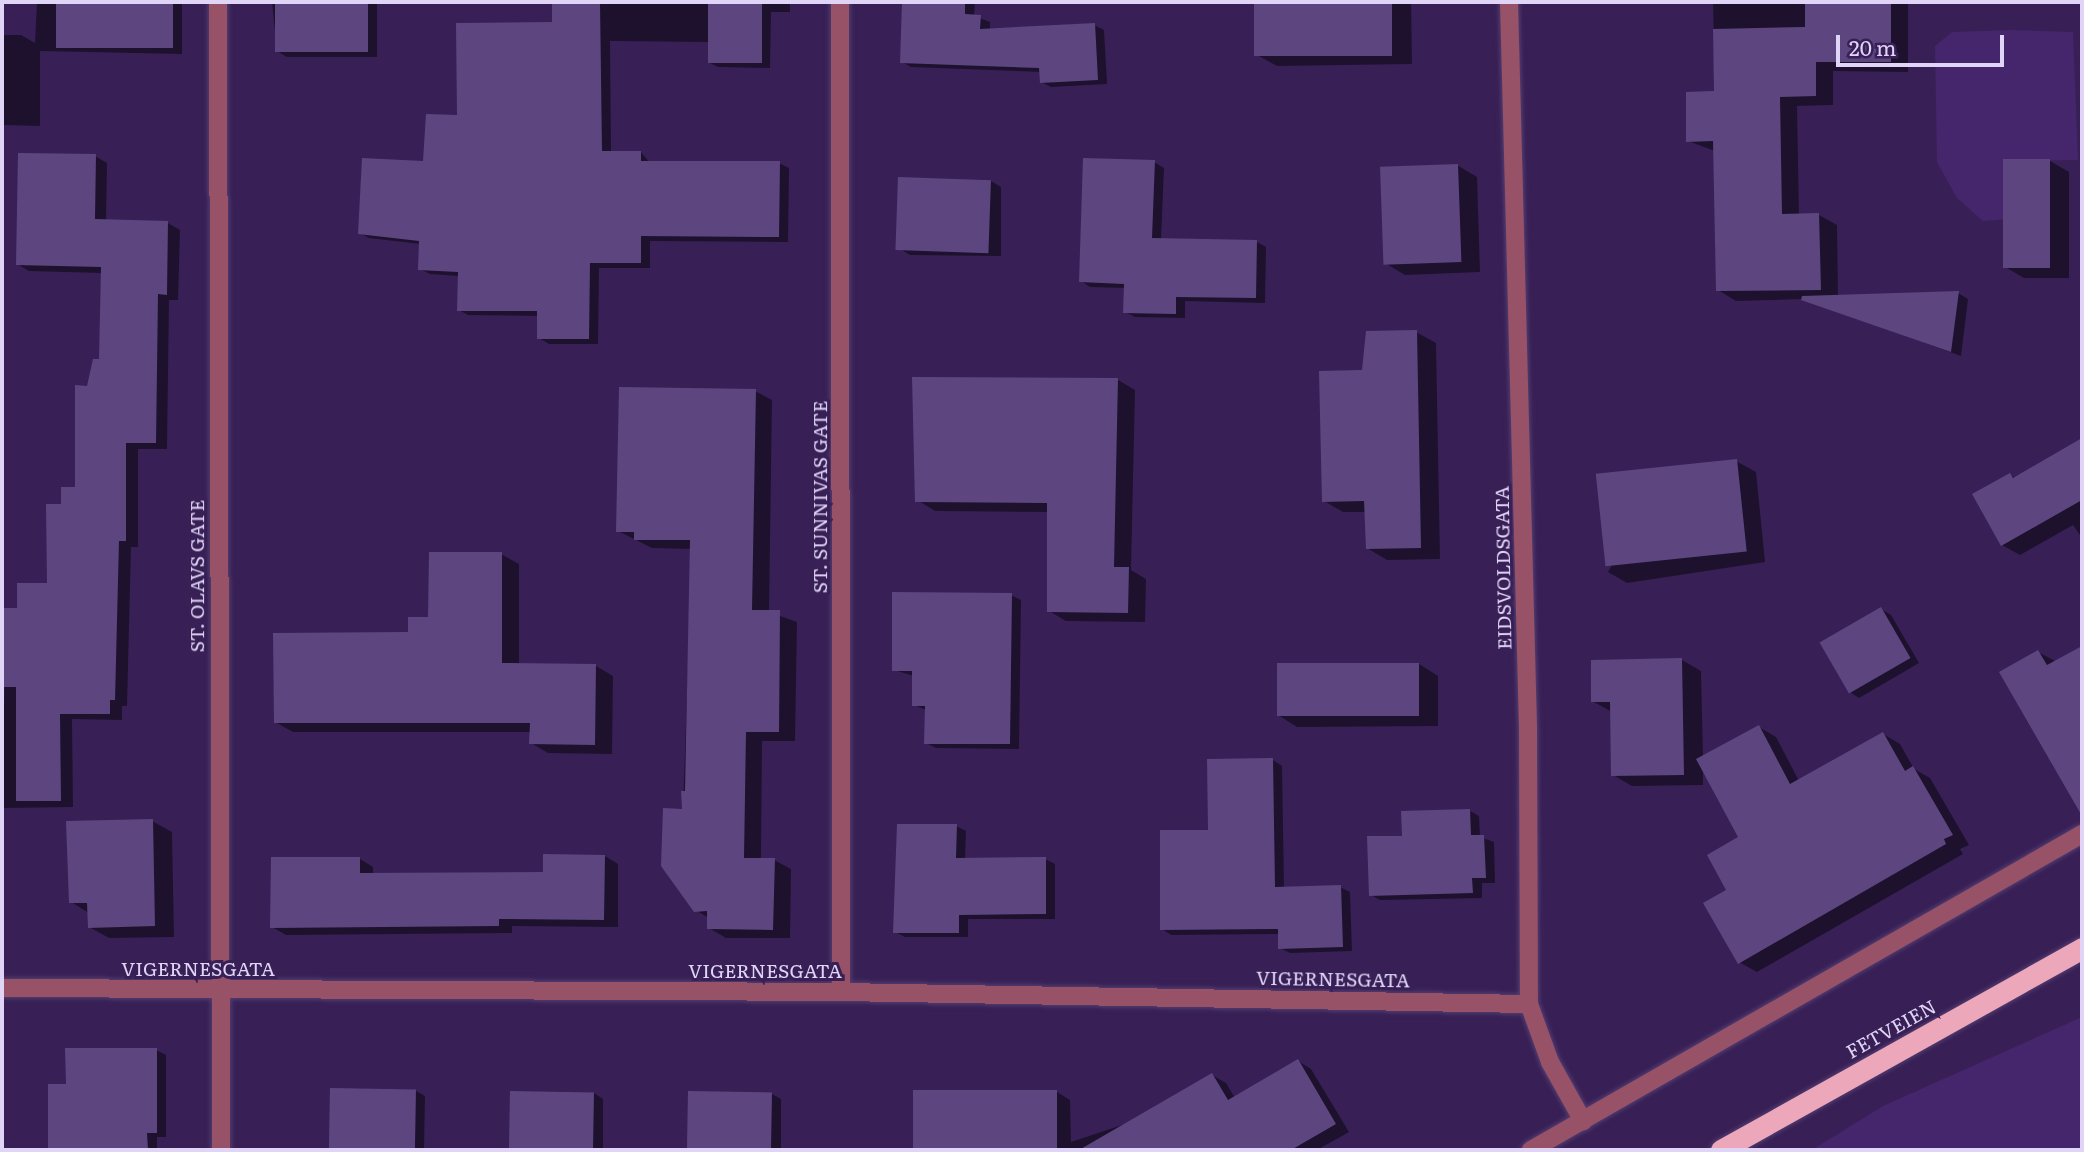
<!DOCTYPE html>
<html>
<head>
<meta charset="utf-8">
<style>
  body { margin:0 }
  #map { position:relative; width:2084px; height:1152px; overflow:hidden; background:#382056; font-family:Literata,serif }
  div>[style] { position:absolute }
  .green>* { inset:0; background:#45256c }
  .shadow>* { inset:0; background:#0007 }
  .building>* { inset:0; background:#5d4680; transform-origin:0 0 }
  .roads { filter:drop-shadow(0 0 2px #533d70) drop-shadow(0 0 2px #533d70) }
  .minor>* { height:18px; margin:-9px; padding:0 9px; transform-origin:9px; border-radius:9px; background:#985268 }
  .highway>* { height:21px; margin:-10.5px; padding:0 10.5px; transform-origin:10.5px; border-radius:10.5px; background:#eda7ba }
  span { translate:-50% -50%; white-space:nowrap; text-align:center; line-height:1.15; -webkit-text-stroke:6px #382056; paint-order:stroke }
  .street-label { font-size:19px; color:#e0d5f7 }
  .frame { position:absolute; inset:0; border:4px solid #e0d5f7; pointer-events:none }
  .scale { position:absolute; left:1836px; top:35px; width:168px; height:32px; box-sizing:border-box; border:4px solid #e0d5f7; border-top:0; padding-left:9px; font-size:21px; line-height:24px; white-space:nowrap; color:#e0d5f7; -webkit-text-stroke:5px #382056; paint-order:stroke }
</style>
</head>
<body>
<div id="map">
  <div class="green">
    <i style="clip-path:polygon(2013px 30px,2073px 32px,2078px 160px,2010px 161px,2009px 219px,1983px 221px,1957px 198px,1937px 162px,1935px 46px,1952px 32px)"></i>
    <i style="clip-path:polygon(2082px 1017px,2082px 1150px,1812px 1150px,1883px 1106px)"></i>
  </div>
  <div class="shadow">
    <i style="clip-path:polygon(37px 2px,182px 2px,182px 54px,40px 51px,40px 126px,2px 125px,2px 35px,21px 35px,35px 43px)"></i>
    <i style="clip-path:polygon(272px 2px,377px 2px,377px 57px,287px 57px,277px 51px)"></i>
    <i style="clip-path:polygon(554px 2px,790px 2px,790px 12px,771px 12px,770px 68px,718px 67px,708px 62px,709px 42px,610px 41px,611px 153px,641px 152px,650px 163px,779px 163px,789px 168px,788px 242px,650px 241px,650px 268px,599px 268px,598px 344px,549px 344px,539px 338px,539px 316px,468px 315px,459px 310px,459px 276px,430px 274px,420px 269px,421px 244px,369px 238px,360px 233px,425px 163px,459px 117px,554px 23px)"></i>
    <i style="clip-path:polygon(904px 2px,975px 2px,974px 16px,990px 22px,990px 30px,1094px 25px,1104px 30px,1107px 84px,1051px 87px,1041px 82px,1041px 72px,911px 67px,902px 62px)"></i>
    <i style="clip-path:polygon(1256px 2px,1411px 2px,1412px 64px,1277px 66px,1257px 55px)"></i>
    <i style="clip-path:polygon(1713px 2px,1908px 2px,1908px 72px,1833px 71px,1833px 105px,1797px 106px,1799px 216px,1819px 215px,1837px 225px,1838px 296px,1958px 293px,1968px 299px,1961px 356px,1803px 299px,1736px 301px,1718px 290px,1715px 151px,1688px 141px,1715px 93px)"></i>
    <i style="clip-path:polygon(95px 156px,107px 163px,106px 221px,168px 223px,180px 230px,178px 300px,169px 300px,167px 449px,138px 449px,138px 547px,131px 547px,127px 706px,122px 706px,122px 720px,72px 719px,73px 807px,2px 808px,6px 610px,18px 610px,49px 585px,63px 505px,76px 489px,89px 388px,100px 361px,102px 273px,29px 271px,17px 264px)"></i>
    <i style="clip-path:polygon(2050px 161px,2069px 172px,2069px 278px,2024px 278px,2005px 267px)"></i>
    <i style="clip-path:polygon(1154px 162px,1164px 168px,1161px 240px,1257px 242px,1266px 247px,1265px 303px,1185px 301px,1185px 318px,1135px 317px,1125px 312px,1126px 288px,1090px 287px,1081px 281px)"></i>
    <i style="clip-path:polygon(1457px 165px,1477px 177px,1480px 272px,1405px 275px,1385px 263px)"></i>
    <i style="clip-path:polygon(991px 181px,1001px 187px,1001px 256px,910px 255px,900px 249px)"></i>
    <i style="clip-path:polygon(1416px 332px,1436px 343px,1440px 559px,1387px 560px,1367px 548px,1366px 512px,1343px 512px,1324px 501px,1364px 372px)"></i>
    <i style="clip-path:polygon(1118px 380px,1135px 390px,1131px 570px,1146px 579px,1145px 622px,1066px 621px,1049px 611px,1049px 512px,935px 511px,917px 500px)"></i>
    <i style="clip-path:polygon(755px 391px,772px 400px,769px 612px,797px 622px,795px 741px,762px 741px,761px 859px,774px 860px,791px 869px,790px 938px,726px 938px,709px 928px,709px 918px,695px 910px,683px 811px,692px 549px,652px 548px,618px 531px)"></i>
    <i style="clip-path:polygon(2082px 440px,2082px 538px,2073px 525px,2020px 555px,2002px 545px,2010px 475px,2016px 478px)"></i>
    <i style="clip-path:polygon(1736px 461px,1756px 472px,1765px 562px,1627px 583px,1608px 572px,1669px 467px)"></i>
    <i style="clip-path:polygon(501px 554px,519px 564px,519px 665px,596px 666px,613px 676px,612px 754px,548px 753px,531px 743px,531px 732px,293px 732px,275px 722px,410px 634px)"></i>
    <i style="clip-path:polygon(1011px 595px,1021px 600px,1019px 749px,936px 748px,926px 743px,926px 710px,914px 705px,914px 676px,894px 670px)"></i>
    <i style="clip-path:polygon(1881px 609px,1891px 615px,1919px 663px,1859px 698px,1850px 692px)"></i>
    <i style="clip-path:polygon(2082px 648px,2082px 783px,2078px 785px,2038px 652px,2057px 662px)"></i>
    <i style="clip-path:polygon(1682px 660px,1701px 671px,1703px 757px,1759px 727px,1776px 737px,1799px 781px,1883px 734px,1900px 744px,1914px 769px,1930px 778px,1969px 845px,1960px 849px,1963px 854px,1757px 972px,1739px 962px,1729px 891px,1741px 837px,1703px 767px,1703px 785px,1632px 786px,1613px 775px,1612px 712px,1592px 701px)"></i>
    <i style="clip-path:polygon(1419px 664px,1438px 676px,1438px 726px,1297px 727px,1278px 715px)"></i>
    <i style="clip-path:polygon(1273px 760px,1282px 766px,1284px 888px,1340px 887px,1350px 892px,1352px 951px,1290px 953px,1280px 948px,1280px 934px,1171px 935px,1162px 929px,1210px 832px)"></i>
    <i style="clip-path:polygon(1470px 811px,1479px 816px,1480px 837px,1494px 842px,1495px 883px,1482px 883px,1482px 898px,1380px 900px,1371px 895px,1404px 837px)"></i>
    <i style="clip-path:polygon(152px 821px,172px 832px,174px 937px,109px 938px,89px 927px,89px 913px,71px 902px)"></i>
    <i style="clip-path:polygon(956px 826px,966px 831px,965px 859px,1045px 859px,1055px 864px,1055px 919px,968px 919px,968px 937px,905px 937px,895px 932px)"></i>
    <i style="clip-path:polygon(605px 856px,618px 864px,618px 927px,512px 926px,512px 933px,286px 935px,272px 927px,360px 859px,373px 867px,373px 875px,545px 874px)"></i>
    <i style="clip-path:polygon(156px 1050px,166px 1055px,166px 1137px,157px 1137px,157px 1150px,50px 1150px,50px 1086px,68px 1086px)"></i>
    <i style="clip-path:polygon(1298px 1061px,1311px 1069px,1349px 1132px,1317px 1150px,915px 1150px,915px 1092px,1057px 1092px,1070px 1100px,1071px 1142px,1131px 1122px,1212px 1075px,1226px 1083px,1235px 1098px)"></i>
    <i style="clip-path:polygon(332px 1090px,416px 1091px,425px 1096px,424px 1150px,331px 1150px)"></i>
    <i style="clip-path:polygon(512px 1093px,594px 1093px,603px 1099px,603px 1150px,511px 1150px)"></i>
    <i style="clip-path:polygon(690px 1093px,772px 1094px,781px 1099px,781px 1150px,689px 1150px)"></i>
  </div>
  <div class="building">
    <i style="left:56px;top:2px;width:117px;height:46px"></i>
    <i style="left:275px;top:2px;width:93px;height:50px"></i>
    <i style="clip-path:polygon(552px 2px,600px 2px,602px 151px,641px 151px,641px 161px,780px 161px,779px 237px,641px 236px,641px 263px,590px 263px,589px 339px,537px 339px,537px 311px,457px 311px,458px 272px,418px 270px,419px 241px,358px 234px,362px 158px,423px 161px,426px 114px,457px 115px,456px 23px,552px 22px)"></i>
    <i style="left:708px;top:2px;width:54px;height:61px"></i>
    <i style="clip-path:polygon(902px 2px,965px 2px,965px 14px,981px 15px,980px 29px,1095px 23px,1098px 80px,1040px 83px,1039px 68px,900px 63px)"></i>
    <i style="left:1254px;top:2px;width:138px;height:54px"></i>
    <i style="clip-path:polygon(1805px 2px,1891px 2px,1891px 62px,1816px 62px,1816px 96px,1780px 97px,1782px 214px,1819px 213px,1821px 290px,1716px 291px,1713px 141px,1686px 142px,1686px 92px,1714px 91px,1713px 29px,1805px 27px)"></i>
    <i style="clip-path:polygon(18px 153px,96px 154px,95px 219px,168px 221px,167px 295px,158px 294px,156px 443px,126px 443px,126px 541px,119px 541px,115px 700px,110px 700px,110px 714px,60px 714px,61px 801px,16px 801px,16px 687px,3px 687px,4px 608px,17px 608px,17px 583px,47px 583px,46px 504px,61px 504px,61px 487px,75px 487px,75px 385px,87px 386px,93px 359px,99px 359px,101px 267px,16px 265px)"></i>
    <i style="clip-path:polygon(1083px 158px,1155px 160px,1152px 238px,1257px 240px,1256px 298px,1176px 297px,1176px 314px,1123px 313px,1124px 284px,1079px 282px)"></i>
    <i style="left:2003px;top:159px;width:47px;height:109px"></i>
    <i style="left:1458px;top:164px;width:98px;height:78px;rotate:88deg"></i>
    <i style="left:898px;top:177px;width:93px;height:73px;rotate:2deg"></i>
    <i style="clip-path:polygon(1959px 291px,1951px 352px,1801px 300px,1802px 296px)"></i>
    <i style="clip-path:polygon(1417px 330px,1421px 548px,1366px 549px,1364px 501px,1322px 502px,1319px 371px,1362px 370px,1366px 331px)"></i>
    <i style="clip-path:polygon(912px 377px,1118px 378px,1114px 567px,1129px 567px,1128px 613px,1047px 612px,1047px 503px,915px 502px)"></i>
    <i style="clip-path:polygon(619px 387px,756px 389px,752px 610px,780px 610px,779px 732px,746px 732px,744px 858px,775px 858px,773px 930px,707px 929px,707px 911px,694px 912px,661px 866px,663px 808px,682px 809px,681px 791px,685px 791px,690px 540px,634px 540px,634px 532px,616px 532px)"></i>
    <i style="clip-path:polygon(2082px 438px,2082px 500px,2001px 546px,1972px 494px,2010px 473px,2013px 478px)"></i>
    <i style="left:1737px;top:459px;width:93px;height:142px;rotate:84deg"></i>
    <i style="clip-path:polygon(429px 552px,502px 552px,502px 663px,596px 664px,595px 745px,529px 744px,530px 723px,274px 723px,273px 633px,408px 632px,408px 617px,428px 617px)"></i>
    <i style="clip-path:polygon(892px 592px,1012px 593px,1010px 744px,924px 744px,925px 706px,912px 706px,912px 671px,892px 671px)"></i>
    <i style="left:1881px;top:607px;width:59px;height:71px;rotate:60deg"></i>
    <i style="clip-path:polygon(2082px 646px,2082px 816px,1999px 672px,2038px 650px,2047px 665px)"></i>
    <i style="clip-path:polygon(1682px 658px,1684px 775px,1611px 776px,1610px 702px,1591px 702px,1591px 660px)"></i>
    <i style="left:1419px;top:663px;width:53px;height:142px;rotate:90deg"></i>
    <i style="clip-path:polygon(1759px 725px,1790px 784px,1883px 732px,1905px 771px,1913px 766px,1953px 835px,1944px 839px,1946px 844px,1738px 964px,1703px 903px,1726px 890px,1707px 855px,1738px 837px,1696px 759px)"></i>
    <i style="clip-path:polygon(1273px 758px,1275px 887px,1341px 885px,1343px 947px,1278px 949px,1278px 929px,1160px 930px,1160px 830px,1208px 830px,1207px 759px)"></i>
    <i style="clip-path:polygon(1470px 809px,1471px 835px,1484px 835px,1486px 878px,1472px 878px,1473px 893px,1369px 896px,1367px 836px,1402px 836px,1401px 811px)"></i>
    <i style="clip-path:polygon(153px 819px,155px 926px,88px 928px,87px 903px,69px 903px,66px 821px)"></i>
    <i style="clip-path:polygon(897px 824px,957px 824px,956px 858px,1046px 857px,1046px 914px,959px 915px,959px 933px,893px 933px)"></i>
    <i style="clip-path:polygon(543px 854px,605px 855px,604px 920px,499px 919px,499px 926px,270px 928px,271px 857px,360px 857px,360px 873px,543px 872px)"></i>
    <i style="clip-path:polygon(65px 1048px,157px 1048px,157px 1133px,147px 1133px,148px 1150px,48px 1150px,48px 1084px,66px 1084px)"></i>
    <i style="clip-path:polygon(1298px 1059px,1336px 1124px,1291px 1150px,1079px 1150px,1212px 1073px,1228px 1100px)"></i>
    <i style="left:330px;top:1088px;width:86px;height:62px;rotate:1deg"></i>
    <i style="left:913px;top:1090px;width:144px;height:60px"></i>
    <i style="left:510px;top:1091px;width:84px;height:59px;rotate:1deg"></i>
    <i style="left:688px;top:1091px;width:84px;height:59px;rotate:1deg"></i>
  </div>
  <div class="roads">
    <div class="minor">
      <i style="left:218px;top:2px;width:1148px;rotate:89.85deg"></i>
      <i style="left:840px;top:2px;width:990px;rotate:89.94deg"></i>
      <i style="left:1509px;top:2px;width:728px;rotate:88.5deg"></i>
      <i style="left:1528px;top:730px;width:274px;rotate:89.8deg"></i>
      <i style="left:1529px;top:1004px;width:62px;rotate:70.1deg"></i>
      <i style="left:1550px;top:1062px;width:68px;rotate:60.8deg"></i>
      <i style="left:2px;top:988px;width:839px;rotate:0.27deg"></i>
      <i style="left:841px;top:992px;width:688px;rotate:1deg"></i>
      <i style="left:1531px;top:1150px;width:635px;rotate:-29.83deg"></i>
    </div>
    <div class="highway">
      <i style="left:1721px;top:1150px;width:414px;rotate:-29.2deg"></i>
    </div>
  </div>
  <div class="street-label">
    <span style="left:820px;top:497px;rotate:-90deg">ST. SUNNIVAS GATE</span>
    <span style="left:1503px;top:568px;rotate:-91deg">EIDSVOLDSGATA</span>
    <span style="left:197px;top:576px;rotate:-90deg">ST. OLAVS GATE</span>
    <span style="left:198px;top:969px">VIGERNESGATA</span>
    <span style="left:765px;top:971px">VIGERNESGATA</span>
    <span style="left:1333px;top:979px;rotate:1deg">VIGERNESGATA</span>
    <span style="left:1891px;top:1029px;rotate:-29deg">FETVEIEN</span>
  </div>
  <div class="frame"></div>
  <div class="scale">20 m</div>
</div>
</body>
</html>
